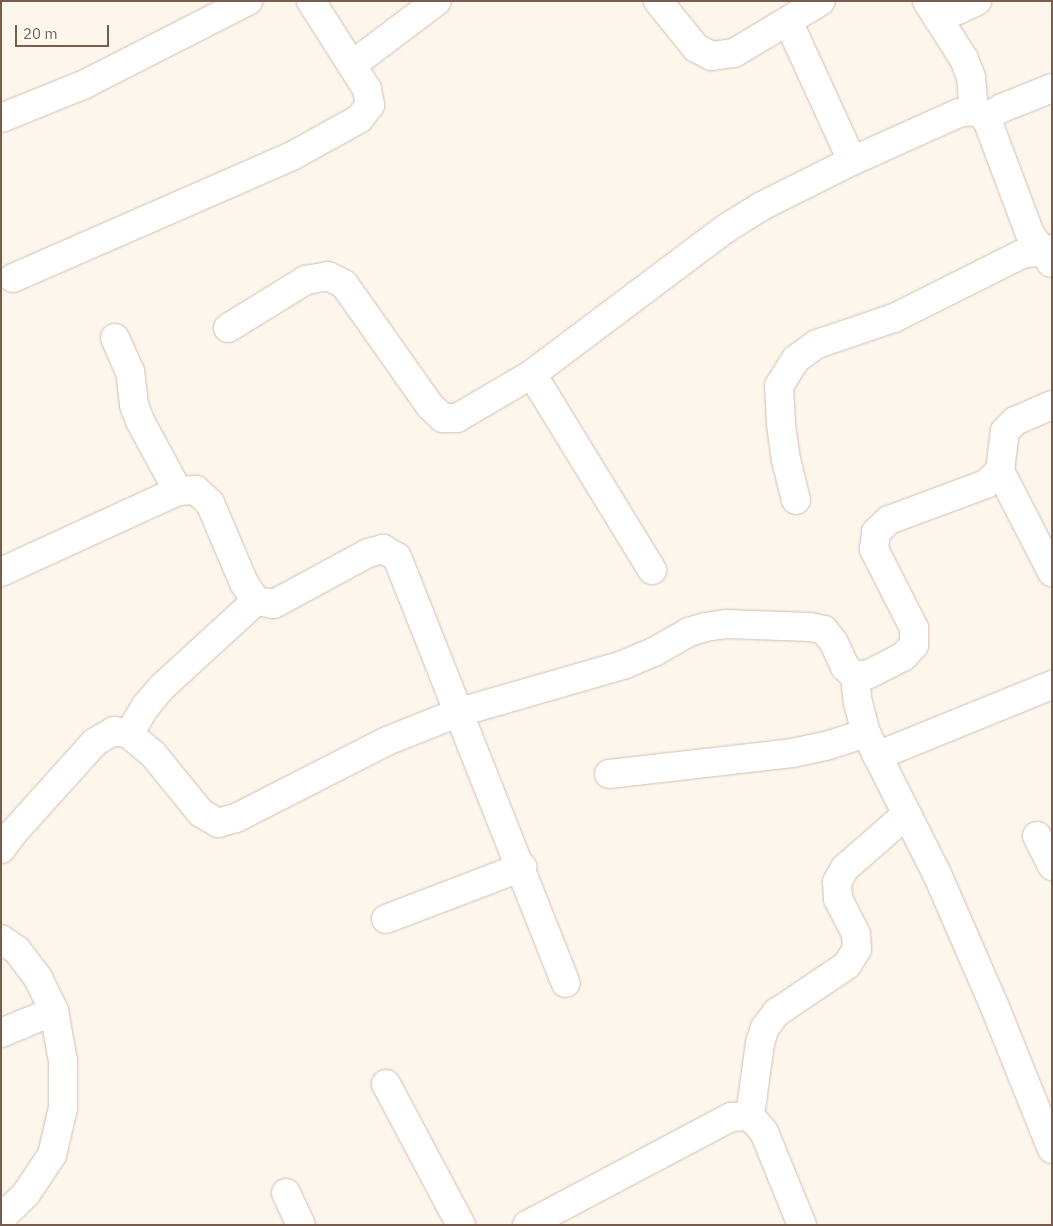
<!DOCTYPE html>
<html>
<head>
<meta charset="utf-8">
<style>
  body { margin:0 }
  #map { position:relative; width:1053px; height:1226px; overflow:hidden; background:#fdf6ec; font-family:"IBM Plex Sans",sans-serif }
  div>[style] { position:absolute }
  .roads { filter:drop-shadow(0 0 1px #d1beb0) drop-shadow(0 0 1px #d1beb0) }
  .street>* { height:28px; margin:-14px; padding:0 14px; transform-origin:14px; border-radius:14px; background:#fff }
  .secondary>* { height:28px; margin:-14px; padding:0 14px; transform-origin:14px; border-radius:14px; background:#fff }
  span { translate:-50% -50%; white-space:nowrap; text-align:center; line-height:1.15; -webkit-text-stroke:4px #fffaf3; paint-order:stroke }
  .frame { position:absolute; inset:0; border:2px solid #7a5c4d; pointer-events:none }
  .scale { position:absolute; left:15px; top:25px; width:94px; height:22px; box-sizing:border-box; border:2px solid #7a5c4d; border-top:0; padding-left:6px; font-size:15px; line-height:18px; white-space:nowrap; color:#7a5c4d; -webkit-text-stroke:4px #fffaf3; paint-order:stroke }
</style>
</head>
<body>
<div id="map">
  <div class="roads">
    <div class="street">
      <i style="left:658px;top:1px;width:60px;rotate:51deg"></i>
      <i style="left:696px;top:48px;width:18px;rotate:27deg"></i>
      <i style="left:712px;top:56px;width:22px;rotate:-8deg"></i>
      <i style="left:734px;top:53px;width:101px;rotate:-30.9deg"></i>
      <i style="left:927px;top:1px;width:69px;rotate:57.5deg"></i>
      <i style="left:964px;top:59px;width:19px;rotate:69deg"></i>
      <i style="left:971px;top:77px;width:34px;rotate:85deg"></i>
      <i style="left:938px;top:19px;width:43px;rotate:-24.8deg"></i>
      <i style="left:788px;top:21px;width:154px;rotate:65.4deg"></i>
      <i style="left:352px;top:65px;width:106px;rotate:-37deg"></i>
      <i style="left:986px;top:117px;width:18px;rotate:-29deg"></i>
      <i style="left:1002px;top:108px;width:54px;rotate:-21.8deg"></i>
      <i style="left:1px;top:118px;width:91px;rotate:-22deg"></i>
      <i style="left:85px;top:84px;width:183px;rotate:-27deg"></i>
      <i style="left:13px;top:278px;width:305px;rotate:-23.6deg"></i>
      <i style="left:292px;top:156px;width:77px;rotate:-28.9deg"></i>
      <i style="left:359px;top:119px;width:18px;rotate:-52deg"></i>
      <i style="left:370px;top:105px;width:16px;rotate:-101deg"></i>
      <i style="left:367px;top:89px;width:104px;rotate:-122.5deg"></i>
      <i style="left:228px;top:328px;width:92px;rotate:-31.6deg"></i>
      <i style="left:306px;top:280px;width:22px;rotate:-10deg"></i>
      <i style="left:328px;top:276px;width:18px;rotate:27deg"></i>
      <i style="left:344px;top:284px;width:149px;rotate:54.8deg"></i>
      <i style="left:430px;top:406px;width:18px;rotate:43deg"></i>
      <i style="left:443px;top:418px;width:14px"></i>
      <i style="left:457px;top:418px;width:87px;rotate:-30.4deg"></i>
      <i style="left:532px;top:374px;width:241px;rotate:-36.9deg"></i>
      <i style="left:725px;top:229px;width:44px;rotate:-31.9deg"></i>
      <i style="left:762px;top:206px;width:101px;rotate:-26.6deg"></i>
      <i style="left:852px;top:161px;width:117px;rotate:-24.2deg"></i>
      <i style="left:959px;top:113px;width:15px;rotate:-8deg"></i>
      <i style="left:974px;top:111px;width:13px;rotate:27deg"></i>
      <i style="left:986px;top:117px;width:125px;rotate:69.4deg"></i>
      <i style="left:1030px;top:234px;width:21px;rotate:53deg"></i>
      <i style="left:1043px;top:251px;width:9px;rotate:-13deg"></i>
      <i style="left:115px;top:338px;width:36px;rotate:66deg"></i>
      <i style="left:130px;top:371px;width:34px;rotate:83deg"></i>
      <i style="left:134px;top:405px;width:17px;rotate:69deg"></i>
      <i style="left:140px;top:421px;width:80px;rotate:61.5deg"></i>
      <i style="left:532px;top:374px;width:230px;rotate:58.5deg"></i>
      <i style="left:1000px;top:471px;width:114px;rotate:62.8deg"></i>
      <i style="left:796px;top:500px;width:41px;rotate:-104deg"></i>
      <i style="left:786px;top:460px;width:36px;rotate:-98deg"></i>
      <i style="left:781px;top:424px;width:38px;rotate:-93deg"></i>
      <i style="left:779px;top:386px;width:32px;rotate:-58deg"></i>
      <i style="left:796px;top:359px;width:26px;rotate:-36deg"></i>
      <i style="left:817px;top:344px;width:81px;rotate:-18.7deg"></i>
      <i style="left:894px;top:318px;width:143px;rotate:-26.6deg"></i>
      <i style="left:1022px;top:254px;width:21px;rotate:-8deg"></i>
      <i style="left:1043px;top:251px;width:14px;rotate:56deg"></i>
      <i style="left:1px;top:572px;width:195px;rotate:-24.6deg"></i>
      <i style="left:178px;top:491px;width:18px;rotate:-3deg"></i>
      <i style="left:196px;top:490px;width:19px;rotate:43deg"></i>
      <i style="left:210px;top:503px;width:87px;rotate:67deg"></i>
      <i style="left:244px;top:583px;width:22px;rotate:56deg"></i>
      <i style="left:256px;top:601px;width:18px;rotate:9deg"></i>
      <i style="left:274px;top:604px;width:107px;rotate:-28.5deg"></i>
      <i style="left:368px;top:553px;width:16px;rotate:-15deg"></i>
      <i style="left:383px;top:549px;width:16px;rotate:30deg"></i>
      <i style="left:397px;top:557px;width:458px;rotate:68.4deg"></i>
      <i style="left:855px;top:676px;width:27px;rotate:84deg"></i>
      <i style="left:858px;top:703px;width:31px;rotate:75deg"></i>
      <i style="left:866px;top:733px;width:158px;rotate:63.3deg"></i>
      <i style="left:937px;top:874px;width:143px;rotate:66.5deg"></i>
      <i style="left:994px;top:1005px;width:155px;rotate:68.1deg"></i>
      <i style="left:129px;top:734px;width:33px;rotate:-59deg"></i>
      <i style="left:146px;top:706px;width:25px;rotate:-50deg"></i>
      <i style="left:162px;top:687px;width:127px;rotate:-42.5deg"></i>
      <i style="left:877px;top:756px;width:189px;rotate:-22.1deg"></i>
      <i style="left:609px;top:774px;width:184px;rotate:-6.5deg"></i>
      <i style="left:792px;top:753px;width:35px;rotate:-12deg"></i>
      <i style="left:826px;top:746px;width:42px;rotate:-18deg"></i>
      <i style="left:1037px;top:836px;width:34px;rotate:63deg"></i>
      <i style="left:386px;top:919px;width:146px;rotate:-20.9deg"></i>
      <i style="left:1px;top:1033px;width:57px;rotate:-22.5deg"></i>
      <i style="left:386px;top:1084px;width:160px;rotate:62deg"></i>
      <i style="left:750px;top:1116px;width:74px;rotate:-82.2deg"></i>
      <i style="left:760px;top:1043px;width:16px;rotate:-72deg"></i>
      <i style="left:765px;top:1028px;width:19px;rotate:-54deg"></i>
      <i style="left:776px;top:1013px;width:86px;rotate:-34.1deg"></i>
      <i style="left:847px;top:965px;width:19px;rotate:-58deg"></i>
      <i style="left:857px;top:949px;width:15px;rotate:-94deg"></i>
      <i style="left:856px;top:934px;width:39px;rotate:-117deg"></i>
      <i style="left:838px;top:899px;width:17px;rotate:-93deg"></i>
      <i style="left:837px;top:882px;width:16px;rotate:-60deg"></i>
      <i style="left:845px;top:868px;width:82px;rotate:-41.1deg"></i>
      <i style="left:286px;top:1193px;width:35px;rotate:65deg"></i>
      <i style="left:527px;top:1225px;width:231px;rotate:-27.9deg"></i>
      <i style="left:731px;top:1117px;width:19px;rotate:-3deg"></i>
      <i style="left:750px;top:1116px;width:21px;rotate:49deg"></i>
      <i style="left:764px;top:1132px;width:100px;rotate:67.8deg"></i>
    </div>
    <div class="secondary">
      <i style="left:1px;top:849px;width:20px;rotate:-53deg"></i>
      <i style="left:13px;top:833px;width:122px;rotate:-48deg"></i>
      <i style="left:95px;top:742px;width:22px;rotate:-30deg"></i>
      <i style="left:114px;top:731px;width:15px;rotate:11deg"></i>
      <i style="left:129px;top:734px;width:31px;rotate:40deg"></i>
      <i style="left:153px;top:754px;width:76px;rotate:50.9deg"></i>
      <i style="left:201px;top:813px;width:20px;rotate:30deg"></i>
      <i style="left:218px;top:823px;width:19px;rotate:-16deg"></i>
      <i style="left:236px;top:818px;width:169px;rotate:-27deg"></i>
      <i style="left:387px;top:741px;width:79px;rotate:-21.7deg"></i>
      <i style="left:460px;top:712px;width:170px;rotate:-16.1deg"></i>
      <i style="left:623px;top:665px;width:34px;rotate:-23deg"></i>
      <i style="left:654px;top:652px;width:40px;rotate:-29.7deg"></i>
      <i style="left:689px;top:632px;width:17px;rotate:-17deg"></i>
      <i style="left:705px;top:627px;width:21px;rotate:-8deg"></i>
      <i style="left:726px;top:624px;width:84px;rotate:2deg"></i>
      <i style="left:810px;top:627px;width:14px;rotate:12deg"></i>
      <i style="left:824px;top:630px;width:16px;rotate:52deg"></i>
      <i style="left:834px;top:643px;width:26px;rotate:65deg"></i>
      <i style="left:845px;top:667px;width:13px;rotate:42deg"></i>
      <i style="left:855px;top:676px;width:14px;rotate:-8deg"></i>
      <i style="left:869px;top:674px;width:38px;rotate:-27deg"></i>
      <i style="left:903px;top:657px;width:16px;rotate:-47deg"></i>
      <i style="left:914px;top:645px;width:17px;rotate:-90deg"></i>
      <i style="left:914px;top:628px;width:89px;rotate:-116.9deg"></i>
      <i style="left:874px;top:549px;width:17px;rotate:-83deg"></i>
      <i style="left:876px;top:532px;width:18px;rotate:-43deg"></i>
      <i style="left:889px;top:520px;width:103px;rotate:-20.4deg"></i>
      <i style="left:986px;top:484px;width:19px;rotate:-43deg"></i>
      <i style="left:1000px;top:471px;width:40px;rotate:-82.9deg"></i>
      <i style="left:1005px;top:431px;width:14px;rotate:-45deg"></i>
      <i style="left:1015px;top:421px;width:40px;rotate:-23.4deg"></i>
      <i style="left:1px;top:939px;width:19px;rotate:35deg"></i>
      <i style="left:17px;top:950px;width:35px;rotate:53deg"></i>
      <i style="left:38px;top:978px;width:37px;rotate:64deg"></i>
      <i style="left:54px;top:1011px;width:51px;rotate:79.8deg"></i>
      <i style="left:63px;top:1061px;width:47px;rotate:90deg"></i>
      <i style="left:63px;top:1108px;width:48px;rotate:103.2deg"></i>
      <i style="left:52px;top:1155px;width:47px;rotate:123.7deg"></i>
      <i style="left:26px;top:1194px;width:35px;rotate:136deg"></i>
    </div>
  </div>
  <div class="frame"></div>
  <div class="scale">20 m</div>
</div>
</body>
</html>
